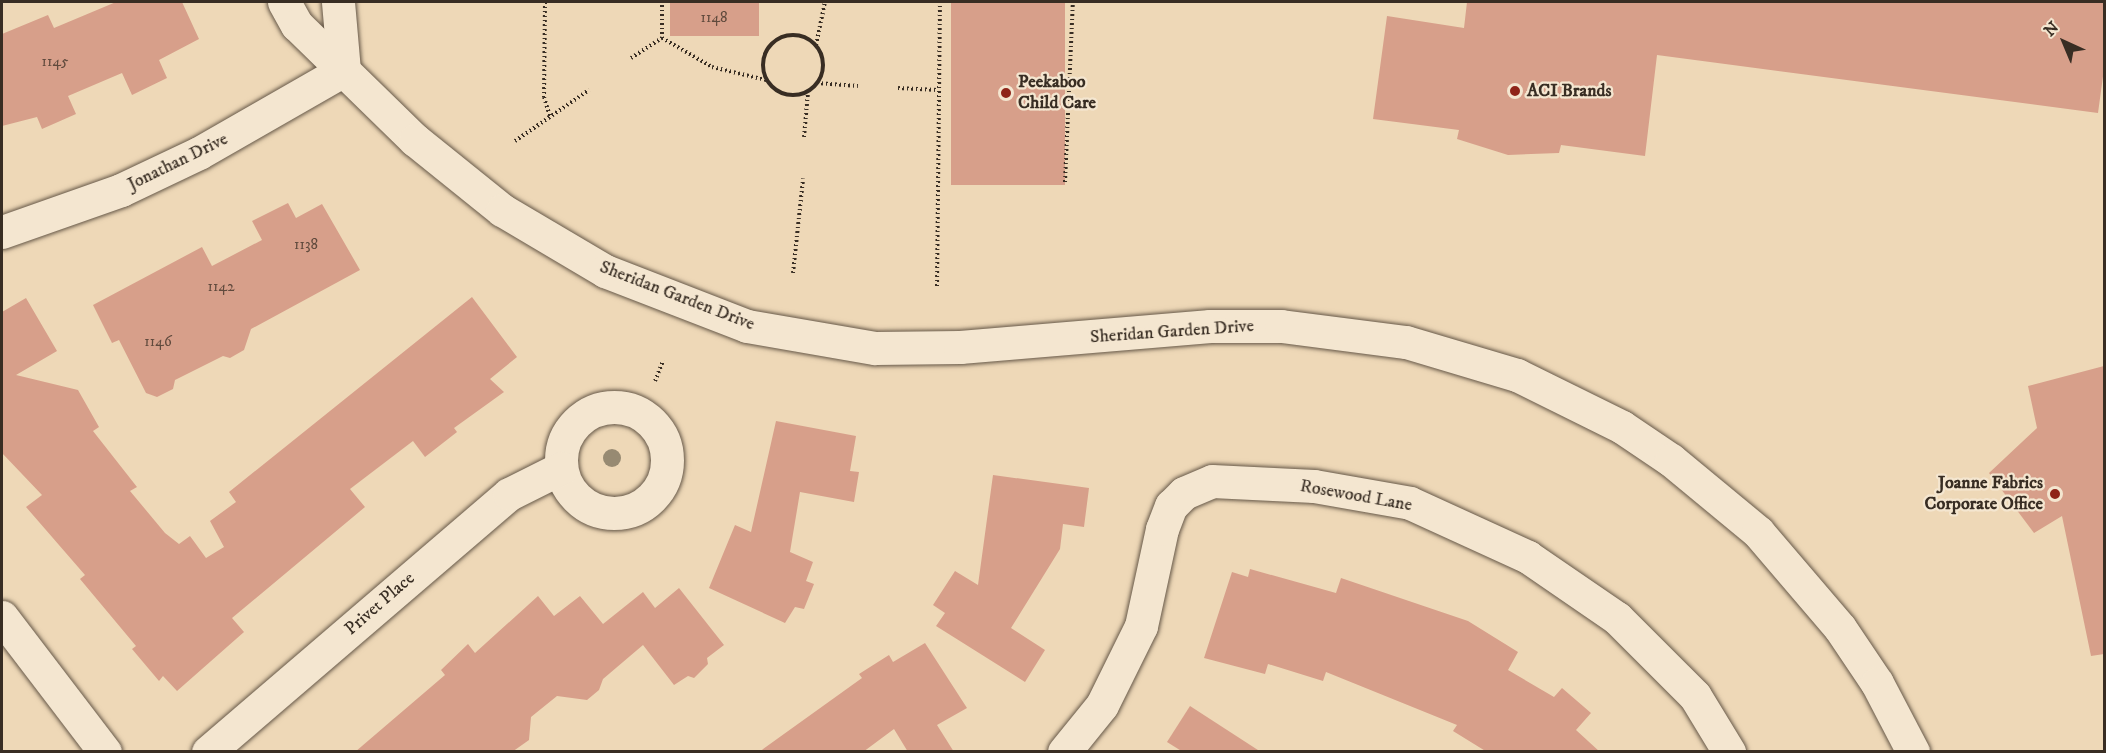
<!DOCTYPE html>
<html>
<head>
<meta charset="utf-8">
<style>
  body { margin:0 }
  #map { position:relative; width:2106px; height:753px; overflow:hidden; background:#eed8b7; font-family:"IM FELL DW Pica",serif }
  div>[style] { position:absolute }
  .building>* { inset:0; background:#d79f8a; transform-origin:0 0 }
  .path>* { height:4px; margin-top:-2px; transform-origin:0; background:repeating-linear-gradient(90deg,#382d23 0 1.5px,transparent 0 4.5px) }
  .path>.ring { margin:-2px; padding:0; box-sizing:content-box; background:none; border:4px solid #382d23; border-radius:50% }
  .roads { filter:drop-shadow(0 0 2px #665848) drop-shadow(0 0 2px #665848) }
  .minor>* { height:33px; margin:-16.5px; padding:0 16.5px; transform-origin:16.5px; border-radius:16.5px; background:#f4e6d0 }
  .minor>.ring { margin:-16.5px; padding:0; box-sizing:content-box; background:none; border:33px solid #f4e6d0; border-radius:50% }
  .tertiary>* { height:33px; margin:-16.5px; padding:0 16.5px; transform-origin:16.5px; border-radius:16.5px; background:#f4e6d0 }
  .trees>* { width:18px; height:18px; margin:-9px; border-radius:50%; background:#978a72 }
  .dots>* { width:16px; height:16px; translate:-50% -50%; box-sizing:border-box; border:3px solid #f4e6d0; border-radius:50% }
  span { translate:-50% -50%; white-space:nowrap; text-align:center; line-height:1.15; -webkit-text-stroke:4.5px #f4e6d0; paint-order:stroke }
  .number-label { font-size:15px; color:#604a3d }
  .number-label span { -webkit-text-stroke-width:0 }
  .poi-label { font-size:18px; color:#382d23; font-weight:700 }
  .left { translate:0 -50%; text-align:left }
  .right { translate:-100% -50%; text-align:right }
  .street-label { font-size:18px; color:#382d23 }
  .frame { position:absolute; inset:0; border:3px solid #382d23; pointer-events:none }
  .north { position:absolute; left:2034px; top:12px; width:60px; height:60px; -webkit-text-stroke:4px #f4e6d0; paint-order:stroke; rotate:316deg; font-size:16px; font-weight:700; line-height:24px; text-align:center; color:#382d23 }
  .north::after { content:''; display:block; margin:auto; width:21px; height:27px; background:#382d23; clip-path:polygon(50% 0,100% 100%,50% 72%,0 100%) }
</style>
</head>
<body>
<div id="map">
  <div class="building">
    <i style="clip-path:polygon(116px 2px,182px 2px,199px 39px,159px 60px,167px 78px,132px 95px,122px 73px,68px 96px,76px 114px,42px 129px,37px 117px,2px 126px,2px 34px,48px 15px,54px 28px)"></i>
    <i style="left:670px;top:2px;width:89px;height:34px"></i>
    <i style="left:951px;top:2px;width:114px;height:183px"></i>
    <i style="clip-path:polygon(1467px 2px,2104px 2px,2104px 69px,2098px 113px,1657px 55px,1645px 156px,1561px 145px,1559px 153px,1508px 155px,1457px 139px,1459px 130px,1373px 119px,1387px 16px,1464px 28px)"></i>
    <i style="clip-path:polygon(288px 203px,296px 218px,322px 204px,360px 270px,251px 329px,244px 350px,230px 358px,223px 356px,175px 380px,173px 389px,157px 397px,146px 393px,119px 340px,112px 343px,93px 305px,202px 247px,212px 266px,262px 240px,252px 221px)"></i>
    <i style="clip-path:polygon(472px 297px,517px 357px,490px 379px,504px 392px,454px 428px,457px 432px,425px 457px,413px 441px,350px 489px,365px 507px,232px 618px,244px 632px,177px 691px,163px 676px,159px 681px,132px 649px,136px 646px,80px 579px,85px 575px,26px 507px,42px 495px,2px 453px,2px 312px,26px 298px,57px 351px,16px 375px,78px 390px,99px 427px,93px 431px,137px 487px,130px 491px,165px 533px,179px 544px,190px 536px,206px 558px,224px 547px,210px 521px,236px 502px,229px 492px)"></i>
    <i style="clip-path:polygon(2104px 366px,2104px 654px,2091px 656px,2062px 516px,2034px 533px,1989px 473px,2037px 428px,2028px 386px)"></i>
    <i style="clip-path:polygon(776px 421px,856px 436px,850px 471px,859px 472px,854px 502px,800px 492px,790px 552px,813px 562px,806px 581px,814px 584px,804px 609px,795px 607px,785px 623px,709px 588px,735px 525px,751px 532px)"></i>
    <i style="clip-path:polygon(993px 475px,1089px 488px,1084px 527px,1063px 524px,1060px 549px,1011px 628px,1045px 650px,1025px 682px,936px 626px,945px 613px,933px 605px,955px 571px,978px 585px)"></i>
    <i style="clip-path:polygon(1250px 569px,1336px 593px,1341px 578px,1468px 621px,1518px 652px,1508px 670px,1554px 697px,1562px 688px,1591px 713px,1576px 730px,1600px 752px,1487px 752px,1453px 731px,1457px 725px,1326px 672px,1323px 681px,1268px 664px,1265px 674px,1204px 658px,1232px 572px,1248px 577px)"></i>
    <i style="clip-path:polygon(679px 588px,724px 645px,707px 658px,708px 664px,694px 678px,688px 676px,674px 685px,643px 645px,603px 679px,599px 690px,587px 700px,557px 696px,531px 717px,529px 740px,512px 752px,355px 752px,445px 675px,441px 670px,468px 644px,475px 653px,538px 596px,554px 616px,580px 596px,603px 624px,643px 592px,655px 608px)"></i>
    <i style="clip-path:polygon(925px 643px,967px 708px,937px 725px,954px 752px,908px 752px,894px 729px,863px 752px,759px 752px,862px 678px,859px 674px,889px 655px,893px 662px)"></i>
    <i style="clip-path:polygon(1190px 706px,1261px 752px,1183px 752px,1167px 742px)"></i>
  </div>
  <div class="path">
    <i style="left:545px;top:2px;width:95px;rotate:90.6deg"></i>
    <i style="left:544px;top:97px;width:21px;rotate:73deg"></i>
    <i class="ring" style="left:763px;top:35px;width:56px;height:56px"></i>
    <i style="left:662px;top:38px;width:58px;rotate:30.1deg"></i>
    <i style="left:712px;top:67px;width:56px;rotate:13.5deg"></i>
    <i style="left:816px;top:45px;width:44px;rotate:-78.2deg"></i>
    <i style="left:631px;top:58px;width:37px;rotate:-33deg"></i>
    <i style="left:662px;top:38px;width:36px;rotate:-90deg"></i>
    <i style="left:817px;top:83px;width:41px;rotate:4.2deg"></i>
    <i style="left:898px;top:88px;width:40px;rotate:2.9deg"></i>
    <i style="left:804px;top:137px;width:45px;rotate:-84.9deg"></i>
    <i style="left:515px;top:141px;width:90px;rotate:-34.6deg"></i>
    <i style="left:1065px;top:182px;width:180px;rotate:-87.5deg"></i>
    <i style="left:793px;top:273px;width:95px;rotate:-83.9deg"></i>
    <i style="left:937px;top:286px;width:284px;rotate:-89.4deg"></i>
    <i style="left:655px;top:381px;width:22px;rotate:-68deg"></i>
  </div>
  <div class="roads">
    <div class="minor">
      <i style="left:2px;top:232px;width:126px;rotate:-19.4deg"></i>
      <i style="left:121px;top:190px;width:86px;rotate:-25.4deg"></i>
      <i style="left:199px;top:153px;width:167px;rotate:-29.8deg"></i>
      <i class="ring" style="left:561px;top:407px;width:73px;height:73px"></i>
      <i style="left:2px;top:617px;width:170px;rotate:52.7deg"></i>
      <i style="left:208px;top:752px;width:396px;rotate:-40.6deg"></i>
      <i style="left:509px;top:494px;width:58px;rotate:-26.6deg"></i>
      <i style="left:1064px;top:752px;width:60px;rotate:-51deg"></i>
      <i style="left:1102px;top:705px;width:88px;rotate:-63.7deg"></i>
      <i style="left:1141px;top:626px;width:99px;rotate:-77.8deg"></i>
      <i style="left:1162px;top:529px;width:25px;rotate:-69deg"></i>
      <i style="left:1171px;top:506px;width:18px;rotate:-45deg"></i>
      <i style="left:1184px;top:493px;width:30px;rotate:-23deg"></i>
      <i style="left:1212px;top:481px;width:102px;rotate:2.8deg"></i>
      <i style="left:1314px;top:486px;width:97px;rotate:10deg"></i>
      <i style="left:1410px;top:503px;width:130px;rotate:24.6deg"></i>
      <i style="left:1528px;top:557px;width:108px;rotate:34.4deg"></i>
      <i style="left:1617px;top:618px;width:110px;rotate:45deg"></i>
      <i style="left:1695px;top:696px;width:66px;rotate:58.7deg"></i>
    </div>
    <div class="tertiary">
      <i style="left:284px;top:2px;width:26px;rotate:61deg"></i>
      <i style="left:297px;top:25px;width:165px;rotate:44.3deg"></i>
      <i style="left:415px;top:140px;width:112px;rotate:38.8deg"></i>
      <i style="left:502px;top:210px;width:120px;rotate:30.6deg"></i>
      <i style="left:605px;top:271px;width:152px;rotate:21.2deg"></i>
      <i style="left:747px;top:326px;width:130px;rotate:9.8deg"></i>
      <i style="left:875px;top:348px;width:85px;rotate:-0.7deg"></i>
      <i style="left:960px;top:347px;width:251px;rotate:-4.8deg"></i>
      <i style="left:1210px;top:326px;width:71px"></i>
      <i style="left:1281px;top:326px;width:126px;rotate:7.3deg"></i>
      <i style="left:1406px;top:342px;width:116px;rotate:16.6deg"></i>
      <i style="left:1517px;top:375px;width:117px;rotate:26.3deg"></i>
      <i style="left:1622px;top:427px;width:59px;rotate:34deg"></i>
      <i style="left:1671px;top:460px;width:113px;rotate:39.6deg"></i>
      <i style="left:1758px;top:532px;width:126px;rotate:49.5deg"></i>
      <i style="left:1840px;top:628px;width:66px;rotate:56.1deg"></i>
      <i style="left:1877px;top:683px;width:78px;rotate:62.4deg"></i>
      <i style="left:338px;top:2px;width:68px;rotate:85deg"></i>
    </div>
  </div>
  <div class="trees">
    <i style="left:612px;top:458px"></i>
  </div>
  <div class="dots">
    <i style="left:1515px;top:91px;background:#8f2418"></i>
    <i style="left:1006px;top:93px;background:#8f2418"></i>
    <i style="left:2055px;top:494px;background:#8f2418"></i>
  </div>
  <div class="number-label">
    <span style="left:714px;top:18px">1148</span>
    <span style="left:55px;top:62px">1145</span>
    <span style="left:306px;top:245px">1138</span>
    <span style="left:221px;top:287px">1142</span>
    <span style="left:158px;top:342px">1146</span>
  </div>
  <div class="poi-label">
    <span class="left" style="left:1018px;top:93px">Peekaboo<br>Child Care</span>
    <span class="left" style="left:1527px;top:91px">ACI Brands</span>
    <span class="right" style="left:2043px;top:494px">Joanne Fabrics<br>Corporate Office</span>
  </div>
  <div class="street-label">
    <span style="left:178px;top:162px;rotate:-26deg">Jonathan Drive</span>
    <span style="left:677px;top:296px;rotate:21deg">Sheridan Garden Drive</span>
    <span style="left:1172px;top:332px;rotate:-4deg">Sheridan Garden Drive</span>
    <span style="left:1356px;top:496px;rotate:10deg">Rosewood Lane</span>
    <span style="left:380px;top:604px;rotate:-41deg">Privet Place</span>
  </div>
  <div class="frame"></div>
  <div class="north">N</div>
</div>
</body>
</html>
